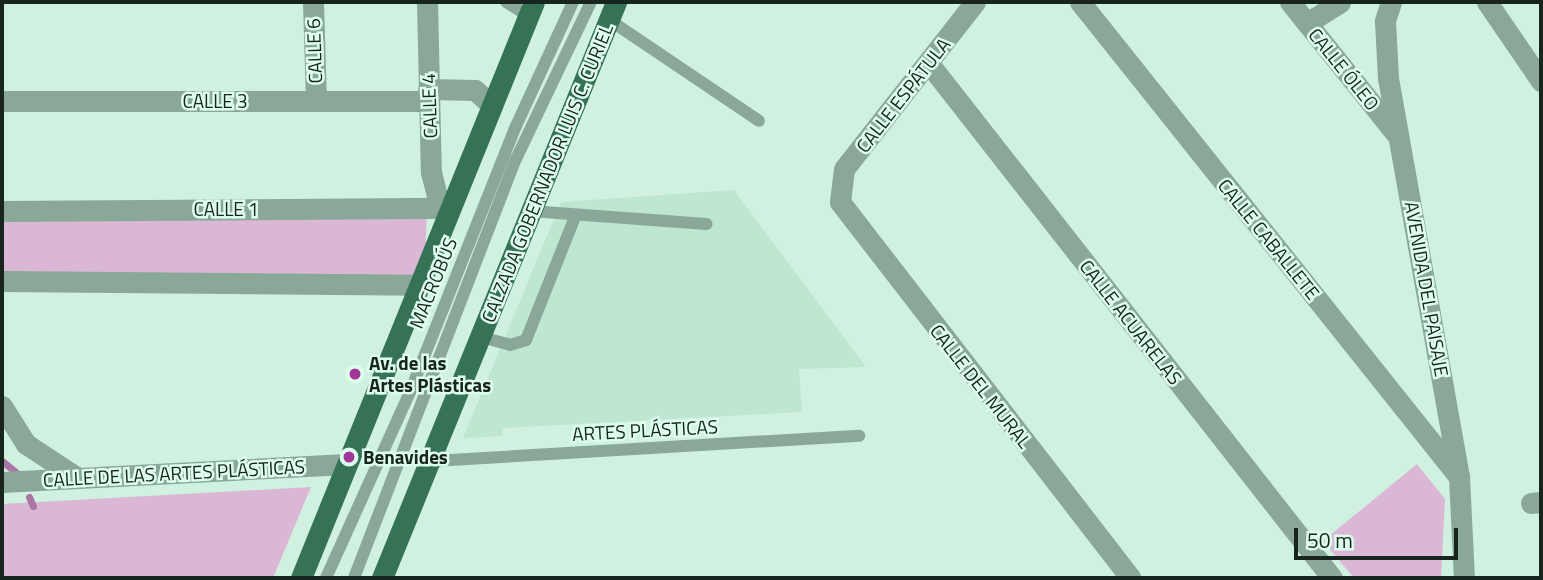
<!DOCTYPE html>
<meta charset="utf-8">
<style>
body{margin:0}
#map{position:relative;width:1543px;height:580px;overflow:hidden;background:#d0f1df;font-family:"Titillium Web",sans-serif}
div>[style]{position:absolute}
.built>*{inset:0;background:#bfe6d0}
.green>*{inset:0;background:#dab7d5}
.stream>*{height:7px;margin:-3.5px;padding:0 3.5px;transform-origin:3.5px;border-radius:3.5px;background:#ab75a4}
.lane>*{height:12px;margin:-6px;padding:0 6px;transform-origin:6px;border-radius:6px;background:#89a897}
.street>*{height:21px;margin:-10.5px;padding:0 10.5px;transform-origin:10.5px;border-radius:10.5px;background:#89a897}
.primary>*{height:21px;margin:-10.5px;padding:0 10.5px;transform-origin:10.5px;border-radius:10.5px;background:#367256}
.dots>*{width:19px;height:19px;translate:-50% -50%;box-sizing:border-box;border:4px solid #ddfeec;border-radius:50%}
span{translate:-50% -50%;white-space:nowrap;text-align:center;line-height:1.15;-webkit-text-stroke:5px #ddfeec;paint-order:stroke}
.street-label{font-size:19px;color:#18241e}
.poi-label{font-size:19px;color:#18241e;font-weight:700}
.left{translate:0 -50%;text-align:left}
.frame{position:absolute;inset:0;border:4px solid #18241e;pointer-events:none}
.scale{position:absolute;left:1294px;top:528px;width:164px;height:32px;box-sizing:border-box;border:4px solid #18241e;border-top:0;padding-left:9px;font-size:21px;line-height:24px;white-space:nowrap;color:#18241e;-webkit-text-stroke:5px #ddfeec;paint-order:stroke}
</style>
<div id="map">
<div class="built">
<i style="clip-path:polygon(734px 190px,866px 367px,799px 369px,802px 412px,503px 428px,503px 436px,463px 438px,561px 202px)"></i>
</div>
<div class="green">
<i style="clip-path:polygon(2px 212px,427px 212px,425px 259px,419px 283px,2px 276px)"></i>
<i style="clip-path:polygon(1417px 464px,1445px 499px,1441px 578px,1354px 578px,1323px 541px)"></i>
<i style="clip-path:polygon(311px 487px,273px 578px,2px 578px,2px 504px)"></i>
</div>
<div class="stream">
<i style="left:2px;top:461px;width:21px;rotate:39deg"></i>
<i style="left:29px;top:497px;width:10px;rotate:66deg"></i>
</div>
<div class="lane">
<i style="left:506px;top:2px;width:25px;rotate:32deg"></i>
<i style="left:608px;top:19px;width:182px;rotate:34deg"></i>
<i style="left:530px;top:211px;width:177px;rotate:4.2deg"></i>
<i style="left:481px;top:337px;width:30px;rotate:15deg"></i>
<i style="left:510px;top:345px;width:17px;rotate:-17deg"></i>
<i style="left:526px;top:340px;width:132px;rotate:-68.3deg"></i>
<i style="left:433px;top:461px;width:427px;rotate:-3.4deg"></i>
<i style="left:326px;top:578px;width:204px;rotate:-65.7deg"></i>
<i style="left:410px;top:392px;width:286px;rotate:-68.3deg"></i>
<i style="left:516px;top:126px;width:136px;rotate:-65.3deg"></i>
<i style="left:354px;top:578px;width:449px;rotate:-68.9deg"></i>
<i style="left:516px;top:159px;width:174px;rotate:-64.5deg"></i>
</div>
<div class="street">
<i style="left:313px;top:2px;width:99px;rotate:88.3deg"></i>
<i style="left:427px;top:2px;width:170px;rotate:88.7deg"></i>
<i style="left:431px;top:172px;width:38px;rotate:76deg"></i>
<i style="left:975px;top:2px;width:212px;rotate:128.1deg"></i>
<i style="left:844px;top:169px;width:33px;rotate:97deg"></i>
<i style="left:840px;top:202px;width:475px;rotate:52.3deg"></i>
<i style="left:1080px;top:2px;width:608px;rotate:51.41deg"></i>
<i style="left:1290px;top:2px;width:169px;rotate:51.2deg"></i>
<i style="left:1391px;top:2px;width:20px;rotate:108deg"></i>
<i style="left:1385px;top:21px;width:57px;rotate:87deg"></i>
<i style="left:1388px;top:78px;width:405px;rotate:79.9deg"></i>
<i style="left:1459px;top:477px;width:101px;rotate:87.2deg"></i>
<i style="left:1487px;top:2px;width:96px;rotate:55.6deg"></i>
<i style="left:1307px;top:23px;width:39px;rotate:-32deg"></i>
<i style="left:930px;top:65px;width:652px;rotate:51.92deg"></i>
<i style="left:428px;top:89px;width:47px;rotate:1.2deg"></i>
<i style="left:475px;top:90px;width:23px;rotate:43deg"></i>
<i style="left:2px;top:101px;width:426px"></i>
<i style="left:2px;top:211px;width:448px;rotate:-0.4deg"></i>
<i style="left:2px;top:281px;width:418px;rotate:0.5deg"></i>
<i style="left:2px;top:406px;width:45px;rotate:57.7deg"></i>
<i style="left:26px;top:444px;width:62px;rotate:33.2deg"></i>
<i style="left:2px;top:482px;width:345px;rotate:-3deg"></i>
<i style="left:1531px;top:503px;width:10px;rotate:-6deg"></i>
</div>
<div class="primary">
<i style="left:301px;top:578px;width:621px;rotate:-67.98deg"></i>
<i style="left:382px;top:578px;width:622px;rotate:-67.89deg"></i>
</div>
<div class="dots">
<i style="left:355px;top:374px;background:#a13799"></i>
<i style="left:349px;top:457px;background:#a13799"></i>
</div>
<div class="street-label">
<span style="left:314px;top:51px;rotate:-92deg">CALLE 6</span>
<span style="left:1344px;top:69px;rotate:51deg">CALLE ÓLEO</span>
<span style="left:903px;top:95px;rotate:-52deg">CALLE ESPÁTULA</span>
<span style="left:215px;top:101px">CALLE 3</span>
<span style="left:429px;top:106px;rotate:-92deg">CALLE 4</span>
<span style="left:547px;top:173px;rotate:-68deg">CALZADA GOBERNADOR LUIS C. CURIEL</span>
<span style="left:226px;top:209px">CALLE 1</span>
<span style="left:1269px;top:239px;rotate:51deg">CALLE CABALLETE</span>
<span style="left:433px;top:283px;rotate:-68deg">MACROBÚS</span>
<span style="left:1427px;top:289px;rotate:80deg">AVENIDA DEL PAISAJE</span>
<span style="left:1131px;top:322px;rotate:52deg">CALLE ACUARELAS</span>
<span style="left:981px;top:386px;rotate:52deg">CALLE DEL MURAL</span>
<span style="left:645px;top:430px;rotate:-3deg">ARTES PLÁSTICAS</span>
<span style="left:174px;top:473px;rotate:-3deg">CALLE DE LAS ARTES PLÁSTICAS</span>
</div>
<div class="poi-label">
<span class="left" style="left:369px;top:374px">Av. de las<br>Artes Plásticas</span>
<span class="left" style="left:363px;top:457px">Benavides</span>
</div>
<div class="frame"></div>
<div class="scale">50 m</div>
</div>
